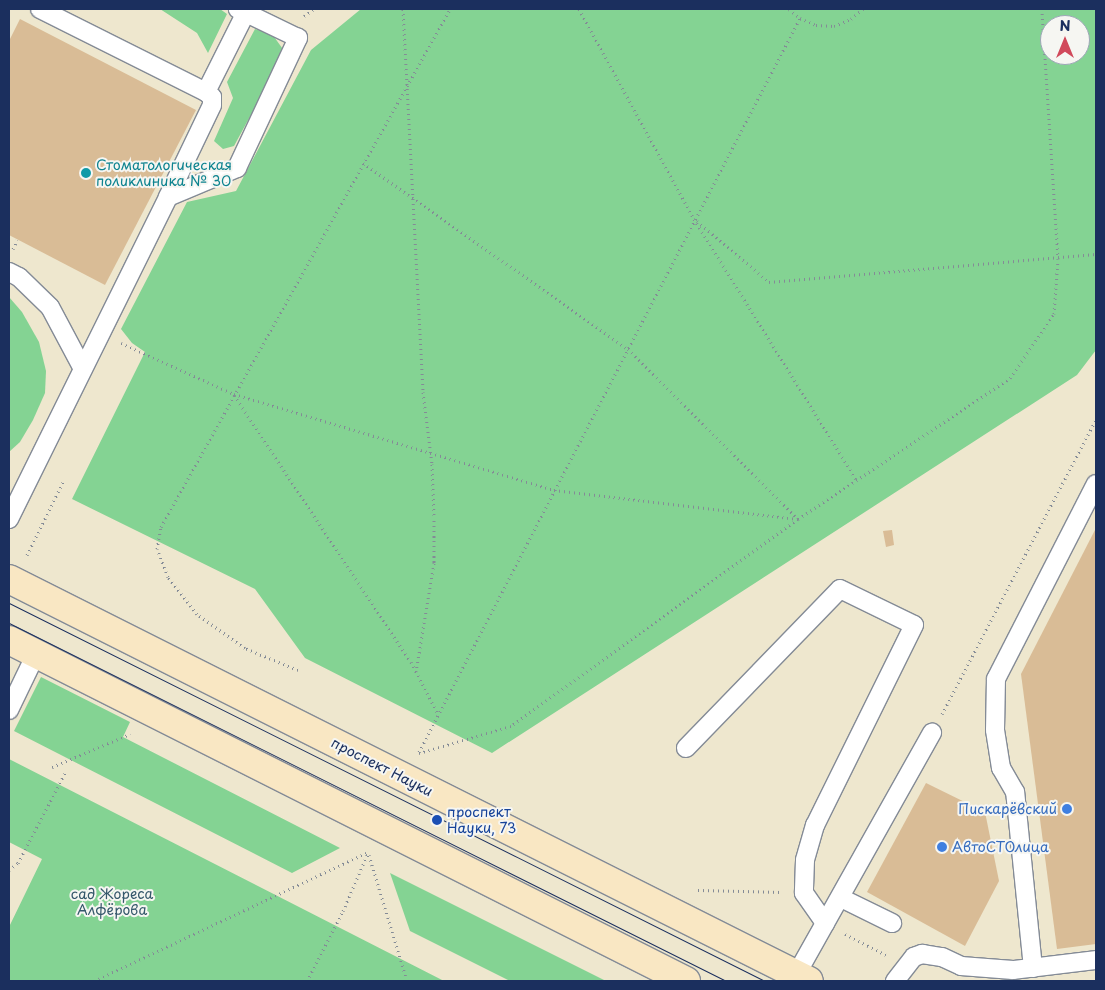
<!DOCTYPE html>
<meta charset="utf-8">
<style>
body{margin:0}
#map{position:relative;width:1105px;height:990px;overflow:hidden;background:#eee7ce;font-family:"Playpen Sans",sans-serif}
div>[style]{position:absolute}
.green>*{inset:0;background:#84d393}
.building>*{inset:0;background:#d9bc96}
.path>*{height:3px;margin-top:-1.5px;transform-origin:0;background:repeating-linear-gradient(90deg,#848b96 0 1px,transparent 0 5px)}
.roads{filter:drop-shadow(1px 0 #848b96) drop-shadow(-1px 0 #848b96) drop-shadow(0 1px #848b96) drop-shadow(0 -1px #848b96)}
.service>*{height:18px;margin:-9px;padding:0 9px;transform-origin:9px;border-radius:9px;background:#fff}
.secondary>*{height:28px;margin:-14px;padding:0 14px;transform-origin:14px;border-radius:14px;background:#f9e7c3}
.tram>*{height:1px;margin:-0.5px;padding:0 0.5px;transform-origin:0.5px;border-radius:0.5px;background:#1b2f5e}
.dots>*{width:14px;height:14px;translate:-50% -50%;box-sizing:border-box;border:2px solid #f6f6f2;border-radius:50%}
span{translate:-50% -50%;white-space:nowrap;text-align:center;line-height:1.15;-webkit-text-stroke:4px #f6f6f2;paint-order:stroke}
.culture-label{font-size:14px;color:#0d838f}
.left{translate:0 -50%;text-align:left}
.street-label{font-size:14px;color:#1b2f5e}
.shop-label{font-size:14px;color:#366cbe}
.right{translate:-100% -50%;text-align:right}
.transit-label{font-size:14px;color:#164399}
.park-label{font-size:14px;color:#35586b}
.frame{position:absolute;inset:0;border:10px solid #1b2f5e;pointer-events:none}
.north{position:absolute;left:1040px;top:15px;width:50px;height:50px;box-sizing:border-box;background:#f6f6f2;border:1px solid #9ea6b7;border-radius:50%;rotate:0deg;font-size:14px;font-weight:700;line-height:20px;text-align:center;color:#1b2f5e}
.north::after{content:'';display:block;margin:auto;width:18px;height:22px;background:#d1495b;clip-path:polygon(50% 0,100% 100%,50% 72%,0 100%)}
</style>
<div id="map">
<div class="green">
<i style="clip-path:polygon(160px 9px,220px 9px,227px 14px,208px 53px,197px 33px)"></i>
<i style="clip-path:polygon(evenodd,361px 9px,1096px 9px,1096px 350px,1077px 375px,492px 753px,305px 658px,255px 589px,72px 499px,145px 352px,132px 343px,121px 329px,187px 202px,236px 191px,311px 50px,361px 9px,1050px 25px,1080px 25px,1080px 55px,1050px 55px,1050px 25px)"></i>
<i style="clip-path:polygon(255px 29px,272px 34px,285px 52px,234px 146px,223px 149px,214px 141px,233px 98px,227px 82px)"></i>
<i style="clip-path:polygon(9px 297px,22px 312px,39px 342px,46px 371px,45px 393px,33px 420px,20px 442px,9px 452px)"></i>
<i style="clip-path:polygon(41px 677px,130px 722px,123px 737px,340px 848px,292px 873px,14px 731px)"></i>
<i style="clip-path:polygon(9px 759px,444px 981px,9px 981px,9px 927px,42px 859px,9px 842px)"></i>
<i style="clip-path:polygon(390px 873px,606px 981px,510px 981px,410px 931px)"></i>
</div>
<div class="building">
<i style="clip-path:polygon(20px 19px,196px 110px,105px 285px,9px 235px,9px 41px)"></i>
<i style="clip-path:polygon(1096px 528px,1096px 944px,1057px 949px,1021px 674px)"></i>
<i style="clip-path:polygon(892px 530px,894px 545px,886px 547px,883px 531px)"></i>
<i style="clip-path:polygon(926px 783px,985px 812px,999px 881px,965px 946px,867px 892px)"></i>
</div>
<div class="path">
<i style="left:403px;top:9px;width:384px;rotate:87deg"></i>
<i style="left:423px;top:392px;width:73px;rotate:82.9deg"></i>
<i style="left:432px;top:464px;width:52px;rotate:87.8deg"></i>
<i style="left:434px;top:516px;width:47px;rotate:90deg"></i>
<i style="left:434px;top:563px;width:110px;rotate:99.4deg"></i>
<i style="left:579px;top:9px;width:239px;rotate:61.3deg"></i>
<i style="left:694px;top:219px;width:306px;rotate:58.1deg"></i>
<i style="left:789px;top:9px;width:14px;rotate:39deg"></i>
<i style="left:800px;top:18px;width:17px;rotate:24deg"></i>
<i style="left:816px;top:25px;width:18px;rotate:3deg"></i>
<i style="left:834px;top:26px;width:18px;rotate:-22deg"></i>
<i style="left:851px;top:19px;width:16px;rotate:-40deg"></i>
<i style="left:304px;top:16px;width:12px;rotate:-35deg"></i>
<i style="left:363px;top:163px;width:324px;rotate:35.1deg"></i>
<i style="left:628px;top:349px;width:240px;rotate:45deg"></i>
<i style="left:798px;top:519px;width:255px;rotate:-33.6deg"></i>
<i style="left:1010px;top:378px;width:78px;rotate:-55.5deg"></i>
<i style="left:1054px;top:314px;width:55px;rotate:-85.8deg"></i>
<i style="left:1058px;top:259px;width:251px;rotate:-93.7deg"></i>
<i style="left:697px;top:221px;width:94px;rotate:40.3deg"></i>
<i style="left:769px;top:282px;width:328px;rotate:-4.9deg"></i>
<i style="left:13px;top:249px;width:10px;rotate:-66deg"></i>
<i style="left:121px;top:343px;width:124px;rotate:24.3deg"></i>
<i style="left:234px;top:394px;width:334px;rotate:16.7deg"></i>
<i style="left:554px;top:490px;width:246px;rotate:6.8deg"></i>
<i style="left:798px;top:519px;width:354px;rotate:144.2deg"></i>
<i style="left:511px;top:726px;width:96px;rotate:163.6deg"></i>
<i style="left:234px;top:395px;width:320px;rotate:56.5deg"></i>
<i style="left:411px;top:662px;width:59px;rotate:62.6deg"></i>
<i style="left:27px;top:555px;width:84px;rotate:-63.7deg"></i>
<i style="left:298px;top:670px;width:57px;rotate:-157.5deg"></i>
<i style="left:245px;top:648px;width:59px;rotate:-144.7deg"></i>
<i style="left:197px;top:614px;width:47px;rotate:-128.1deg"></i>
<i style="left:168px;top:577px;width:30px;rotate:-111deg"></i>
<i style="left:157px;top:549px;width:22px;rotate:-80deg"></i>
<i style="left:161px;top:527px;width:593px;rotate:-60.84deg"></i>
<i style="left:942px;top:714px;width:332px;rotate:-62.4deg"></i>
<i style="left:419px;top:752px;width:827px;rotate:-62.57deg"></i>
<i style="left:52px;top:767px;width:85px;rotate:-22.9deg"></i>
<i style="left:369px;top:855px;width:132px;rotate:73.2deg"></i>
<i style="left:9px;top:870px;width:11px;rotate:-38deg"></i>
<i style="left:18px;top:863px;width:102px;rotate:-62.4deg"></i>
<i style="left:698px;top:890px;width:83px;rotate:1.4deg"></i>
<i style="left:845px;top:934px;width:46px;rotate:27.1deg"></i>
<i style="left:94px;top:981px;width:301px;rotate:-25.2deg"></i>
<i style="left:307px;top:981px;width:79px;rotate:-62.8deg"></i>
<i style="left:343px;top:911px;width:63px;rotate:-66.7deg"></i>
</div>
<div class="roads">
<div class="service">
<i style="left:40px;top:9px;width:186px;rotate:26.6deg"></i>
<i style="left:168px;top:197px;width:102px;rotate:-64.4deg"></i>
<i style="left:212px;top:105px;width:8px;rotate:-90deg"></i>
<i style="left:212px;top:97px;width:8px;rotate:-140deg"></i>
<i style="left:206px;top:92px;width:89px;rotate:-63.4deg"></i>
<i style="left:9px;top:272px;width:11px;rotate:27deg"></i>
<i style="left:19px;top:277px;width:43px;rotate:44.1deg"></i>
<i style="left:50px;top:307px;width:70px;rotate:62deg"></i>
<i style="left:9px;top:519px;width:359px;rotate:-63.7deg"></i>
<i style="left:168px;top:197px;width:75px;rotate:-22.8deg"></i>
<i style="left:237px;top:168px;width:144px;rotate:-64.9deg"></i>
<i style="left:298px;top:38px;width:67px;rotate:-154.2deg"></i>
<i style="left:9px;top:710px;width:62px;rotate:-64.3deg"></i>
<i style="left:686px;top:748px;width:221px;rotate:-45.9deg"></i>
<i style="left:840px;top:589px;width:82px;rotate:25.9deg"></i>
<i style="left:914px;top:625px;width:223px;rotate:116.3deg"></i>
<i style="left:815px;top:825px;width:36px;rotate:106deg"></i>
<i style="left:805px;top:860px;width:33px;rotate:92deg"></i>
<i style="left:804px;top:893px;width:37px;rotate:55deg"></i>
<i style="left:841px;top:898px;width:57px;rotate:26.1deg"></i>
<i style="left:1033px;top:968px;width:177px;rotate:-95.8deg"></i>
<i style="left:1015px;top:792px;width:28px;rotate:-120deg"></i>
<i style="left:1001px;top:768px;width:38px;rotate:-99deg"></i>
<i style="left:995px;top:730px;width:51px;rotate:-88.9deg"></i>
<i style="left:996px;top:679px;width:219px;rotate:-62.9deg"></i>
<i style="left:796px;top:975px;width:278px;rotate:-60.7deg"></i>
<i style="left:895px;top:981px;width:31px;rotate:-52deg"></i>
<i style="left:914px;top:957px;width:9px;rotate:-21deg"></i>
<i style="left:922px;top:954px;width:20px;rotate:9deg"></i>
<i style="left:942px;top:957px;width:21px;rotate:25deg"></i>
<i style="left:961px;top:966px;width:52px;rotate:4.4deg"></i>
<i style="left:1013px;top:970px;width:84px;rotate:-6.9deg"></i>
</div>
<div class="secondary">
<i style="left:9px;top:579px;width:895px;rotate:26.68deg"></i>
<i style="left:9px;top:640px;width:758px;rotate:26.73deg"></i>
</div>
</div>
<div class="tram">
<i style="left:9px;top:603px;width:845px;rotate:26.57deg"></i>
<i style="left:9px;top:623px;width:801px;rotate:26.53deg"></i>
</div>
<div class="dots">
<i style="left:86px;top:173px;background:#0f9aa8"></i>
<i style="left:1067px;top:809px;background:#3f7fe0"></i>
<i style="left:437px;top:820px;background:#1a4fb4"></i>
<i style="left:942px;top:847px;background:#3f7fe0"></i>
</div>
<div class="culture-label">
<span class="left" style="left:96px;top:173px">Стоматологическая<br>поликлиника № 30</span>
</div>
<div class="street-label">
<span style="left:382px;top:767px;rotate:27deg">проспект Науки</span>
</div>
<div class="shop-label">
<span class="right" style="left:1057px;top:809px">Пискарёвский</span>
<span class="left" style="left:952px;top:847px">АвтоСТОлица</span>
</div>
<div class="transit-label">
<span class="left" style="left:447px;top:820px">проспект<br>Науки, 73</span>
</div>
<div class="park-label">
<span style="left:112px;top:902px">сад Жореса<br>Алфёрова</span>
</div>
<div class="frame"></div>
<div class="north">N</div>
</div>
